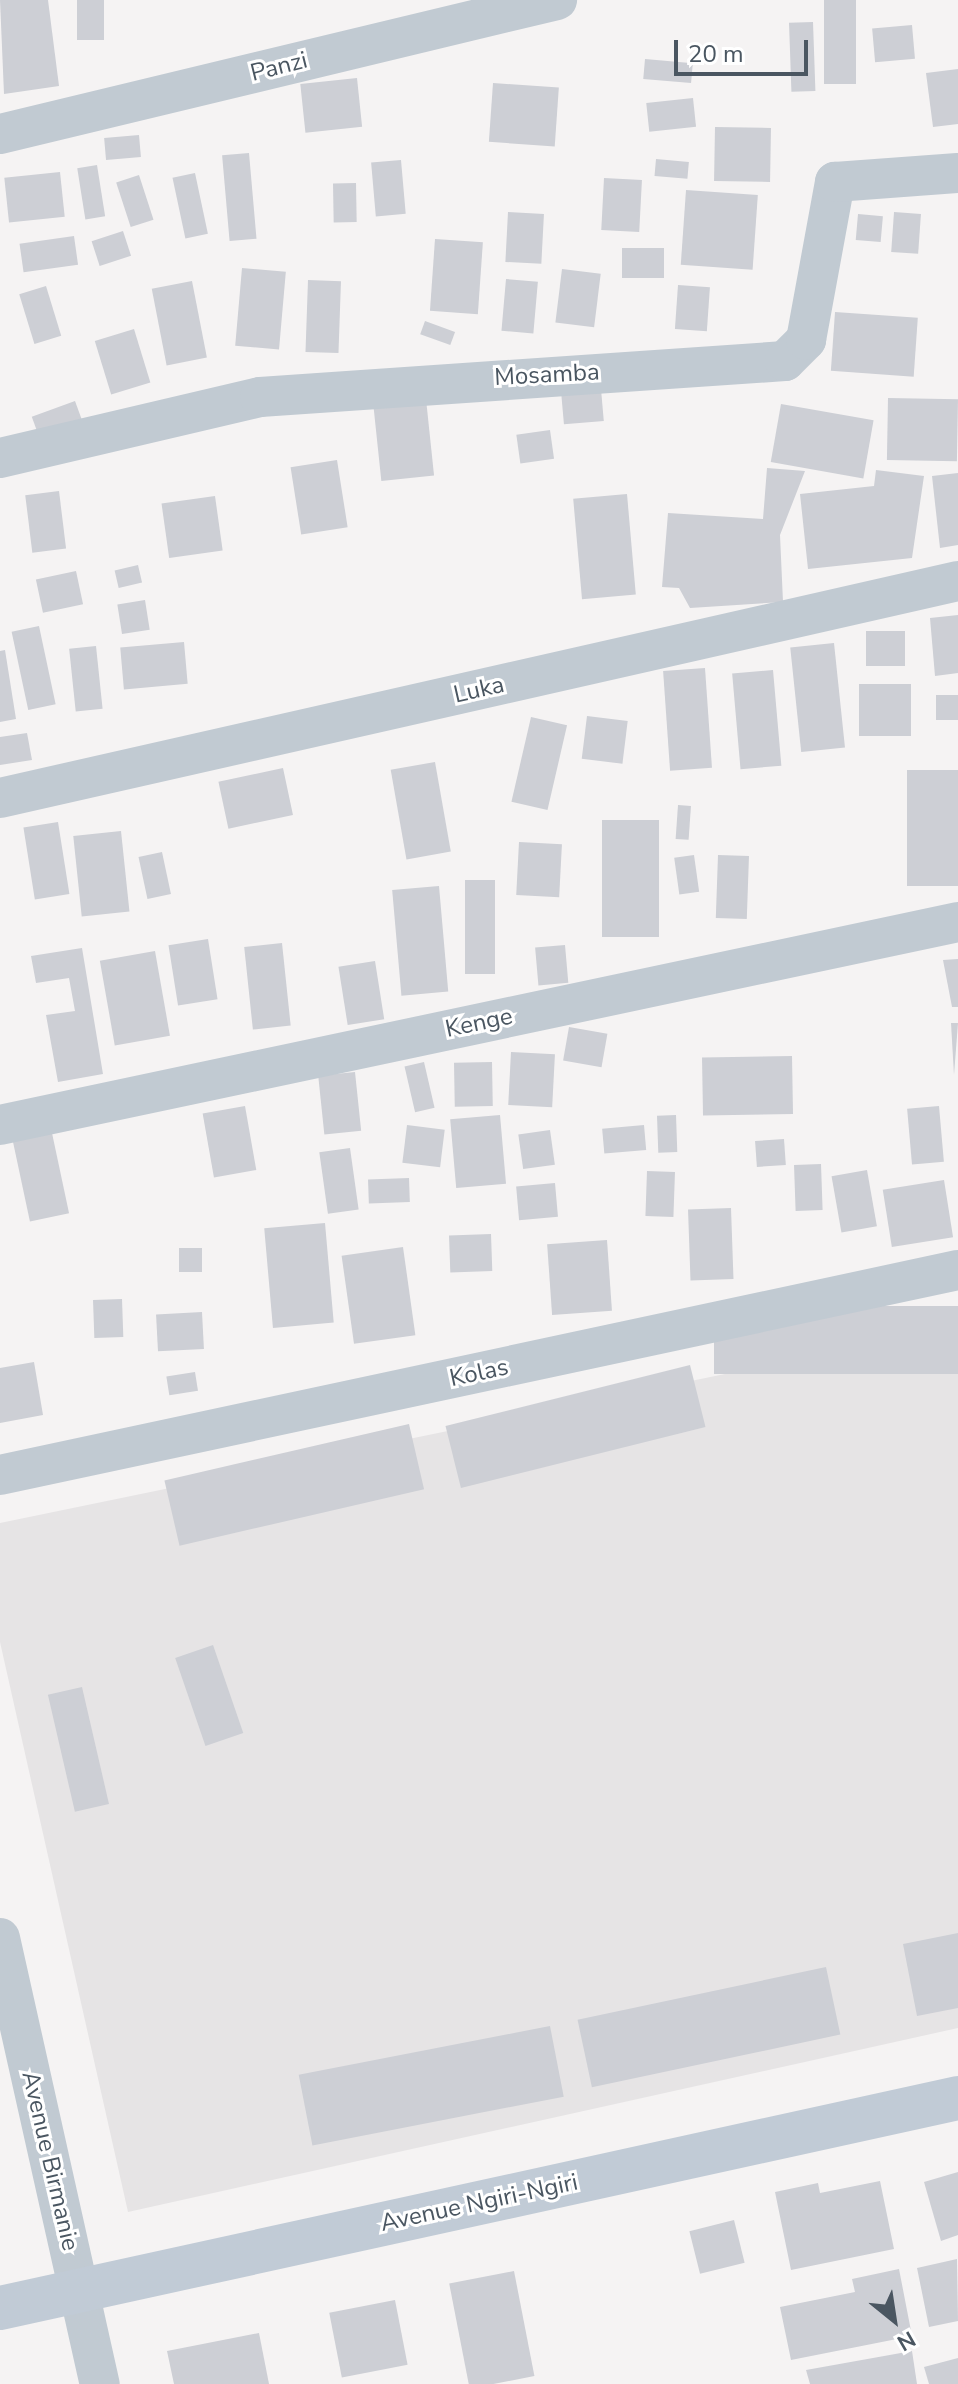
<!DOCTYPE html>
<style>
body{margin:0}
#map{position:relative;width:958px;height:2384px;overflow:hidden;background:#f5f3f3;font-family:"Nunito Sans",sans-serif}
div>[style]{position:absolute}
.education>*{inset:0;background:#e6e4e5}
.building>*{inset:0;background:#cdcfd5;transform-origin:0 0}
.street>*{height:40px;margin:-20px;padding:0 20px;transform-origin:20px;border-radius:20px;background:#c1cad2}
.secondary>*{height:44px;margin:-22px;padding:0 22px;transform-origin:22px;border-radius:22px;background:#c1cbd6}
span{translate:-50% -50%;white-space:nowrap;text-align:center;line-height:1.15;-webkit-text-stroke:6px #fff;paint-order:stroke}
.street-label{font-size:24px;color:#4a5661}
.north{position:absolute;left:854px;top:2280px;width:80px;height:80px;-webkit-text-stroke:6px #fff;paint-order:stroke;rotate:150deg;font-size:22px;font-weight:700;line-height:32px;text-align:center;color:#4a5661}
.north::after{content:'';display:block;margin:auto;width:28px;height:36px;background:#4a5661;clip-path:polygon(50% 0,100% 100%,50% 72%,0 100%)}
.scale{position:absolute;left:674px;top:40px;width:134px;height:36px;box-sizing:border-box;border:4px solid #4a5661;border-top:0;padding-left:10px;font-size:24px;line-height:28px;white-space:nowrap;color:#4a5661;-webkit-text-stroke:6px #fff;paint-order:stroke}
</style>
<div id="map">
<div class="education">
<i style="clip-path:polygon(958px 1326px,958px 2028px,128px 2212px,0 1642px,0 1523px)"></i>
</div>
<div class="building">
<i style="clip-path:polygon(0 0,48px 0,59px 86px,4px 94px)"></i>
<i style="left:77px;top:0;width:27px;height:40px"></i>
<i style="left:824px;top:0;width:32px;height:84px"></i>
<i style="left:813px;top:22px;width:69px;height:24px;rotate:88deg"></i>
<i style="left:912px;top:25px;width:34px;height:40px;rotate:85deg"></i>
<i style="left:645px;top:59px;width:48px;height:20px;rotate:5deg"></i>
<i style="clip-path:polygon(958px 69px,958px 124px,933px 127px,926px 73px)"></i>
<i style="left:357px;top:78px;width:49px;height:57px;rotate:84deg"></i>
<i style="left:493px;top:83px;width:66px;height:59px;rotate:4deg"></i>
<i style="left:693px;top:98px;width:29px;height:47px;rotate:84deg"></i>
<i style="left:715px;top:127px;width:56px;height:54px;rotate:1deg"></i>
<i style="left:139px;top:135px;width:22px;height:35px;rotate:85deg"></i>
<i style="left:249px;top:153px;width:86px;height:27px;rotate:85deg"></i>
<i style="left:656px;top:159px;width:33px;height:17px;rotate:5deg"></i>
<i style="left:401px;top:160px;width:54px;height:30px;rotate:85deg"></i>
<i style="left:97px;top:165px;width:52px;height:20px;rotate:81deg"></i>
<i style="left:60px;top:172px;width:45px;height:56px;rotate:84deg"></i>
<i style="left:195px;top:173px;width:62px;height:23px;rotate:78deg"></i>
<i style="left:139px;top:175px;width:47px;height:24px;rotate:72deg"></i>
<i style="left:604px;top:178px;width:38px;height:52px;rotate:3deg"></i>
<i style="left:356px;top:183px;width:39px;height:23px;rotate:89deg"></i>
<i style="left:686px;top:190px;width:72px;height:75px;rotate:4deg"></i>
<i style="left:508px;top:212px;width:36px;height:50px;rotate:3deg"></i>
<i style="left:894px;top:212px;width:27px;height:40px;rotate:4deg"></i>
<i style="left:858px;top:214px;width:25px;height:26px;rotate:5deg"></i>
<i style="left:123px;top:231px;width:26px;height:33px;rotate:72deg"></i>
<i style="left:74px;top:236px;width:29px;height:55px;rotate:82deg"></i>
<i style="left:435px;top:239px;width:48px;height:72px;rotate:4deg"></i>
<i style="left:622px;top:248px;width:42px;height:30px"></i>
<i style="left:242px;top:268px;width:44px;height:78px;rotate:5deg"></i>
<i style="left:562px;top:269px;width:39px;height:54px;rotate:7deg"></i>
<i style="left:506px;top:279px;width:32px;height:52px;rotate:5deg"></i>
<i style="left:308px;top:280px;width:33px;height:72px;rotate:2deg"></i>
<i style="left:192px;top:281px;width:78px;height:41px;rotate:79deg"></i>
<i style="left:678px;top:285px;width:32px;height:44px;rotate:4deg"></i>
<i style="left:46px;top:286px;width:52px;height:28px;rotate:73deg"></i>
<i style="left:835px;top:312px;width:83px;height:59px;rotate:4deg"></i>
<i style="left:425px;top:321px;width:32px;height:14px;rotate:20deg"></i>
<i style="left:134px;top:329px;width:56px;height:41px;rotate:73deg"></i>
<i style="left:601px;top:389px;width:32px;height:40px;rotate:85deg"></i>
<i style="left:888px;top:398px;width:70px;height:62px;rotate:1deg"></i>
<i style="left:426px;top:399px;width:77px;height:53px;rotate:84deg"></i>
<i style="left:75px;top:401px;width:20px;height:46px;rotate:70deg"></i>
<i style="left:781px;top:404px;width:94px;height:59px;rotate:10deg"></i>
<i style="left:550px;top:430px;width:29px;height:34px;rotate:82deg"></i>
<i style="left:337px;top:460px;width:68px;height:47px;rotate:81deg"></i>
<i style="clip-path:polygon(767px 468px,805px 471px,780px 535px,783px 602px,690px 608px,679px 588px,662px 587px,668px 513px,763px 519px)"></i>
<i style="clip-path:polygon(876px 470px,924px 476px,912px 558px,808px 569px,800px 494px,874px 486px)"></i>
<i style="clip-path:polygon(958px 473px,958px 545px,940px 548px,932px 476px)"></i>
<i style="left:59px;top:491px;width:58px;height:34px;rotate:83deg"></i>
<i style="left:627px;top:494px;width:101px;height:54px;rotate:85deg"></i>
<i style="left:215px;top:496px;width:55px;height:54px;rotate:82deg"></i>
<i style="left:138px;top:565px;width:18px;height:24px;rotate:77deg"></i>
<i style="left:76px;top:571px;width:34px;height:41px;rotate:78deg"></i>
<i style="left:145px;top:600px;width:30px;height:28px;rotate:81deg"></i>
<i style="clip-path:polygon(958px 615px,958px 673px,935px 676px,930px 618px)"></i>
<i style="left:39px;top:626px;width:80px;height:28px;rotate:78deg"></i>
<i style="left:866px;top:631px;width:39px;height:35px"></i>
<i style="left:184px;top:642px;width:42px;height:64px;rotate:85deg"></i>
<i style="left:834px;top:643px;width:105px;height:44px;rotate:84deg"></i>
<i style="left:96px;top:646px;width:63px;height:27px;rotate:84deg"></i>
<i style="clip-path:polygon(5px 650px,16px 719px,0 722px,0 651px)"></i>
<i style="left:705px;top:668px;width:100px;height:42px;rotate:86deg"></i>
<i style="left:773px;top:670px;width:96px;height:41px;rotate:85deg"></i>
<i style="left:859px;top:684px;width:52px;height:52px"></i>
<i style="left:958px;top:695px;width:25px;height:22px;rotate:90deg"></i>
<i style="left:587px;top:716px;width:41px;height:43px;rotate:7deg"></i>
<i style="left:531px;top:717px;width:37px;height:87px;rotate:13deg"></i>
<i style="clip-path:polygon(27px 733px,32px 760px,0 765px,0 737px)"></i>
<i style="left:435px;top:762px;width:91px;height:45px;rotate:80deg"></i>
<i style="left:283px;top:768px;width:48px;height:66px;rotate:78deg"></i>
<i style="left:907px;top:770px;width:51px;height:116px"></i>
<i style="left:678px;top:805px;width:13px;height:34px;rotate:4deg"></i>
<i style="left:602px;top:820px;width:57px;height:117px"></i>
<i style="left:58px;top:822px;width:73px;height:35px;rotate:81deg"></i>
<i style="left:121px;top:831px;width:81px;height:48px;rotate:84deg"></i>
<i style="left:519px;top:842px;width:43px;height:53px;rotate:3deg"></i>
<i style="left:162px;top:852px;width:43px;height:24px;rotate:78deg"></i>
<i style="left:694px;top:855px;width:37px;height:20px;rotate:82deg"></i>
<i style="left:718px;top:855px;width:31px;height:63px;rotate:2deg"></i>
<i style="left:465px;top:880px;width:30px;height:94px"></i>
<i style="left:439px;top:886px;width:106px;height:47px;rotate:85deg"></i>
<i style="left:208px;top:939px;width:61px;height:40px;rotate:81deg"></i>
<i style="left:282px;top:943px;width:83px;height:38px;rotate:84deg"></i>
<i style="left:565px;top:945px;width:38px;height:30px;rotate:85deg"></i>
<i style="clip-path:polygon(82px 948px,103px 1074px,58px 1082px,46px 1015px,75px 1011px,69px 978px,36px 983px,31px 956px)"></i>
<i style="left:155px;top:951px;width:86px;height:56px;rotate:80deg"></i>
<i style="clip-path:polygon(958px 959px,958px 1007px,952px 1007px,943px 960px)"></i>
<i style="left:375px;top:961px;width:59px;height:37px;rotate:81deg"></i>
<i style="clip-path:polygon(951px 1023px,958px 1023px,954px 1075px)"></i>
<i style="left:569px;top:1027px;width:39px;height:34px;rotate:10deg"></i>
<i style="left:511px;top:1052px;width:44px;height:53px;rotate:3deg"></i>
<i style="left:792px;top:1056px;width:58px;height:90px;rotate:89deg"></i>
<i style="left:424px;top:1062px;width:47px;height:20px;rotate:77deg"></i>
<i style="left:492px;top:1062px;width:44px;height:38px;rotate:89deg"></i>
<i style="left:355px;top:1072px;width:59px;height:37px;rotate:84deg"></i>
<i style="left:245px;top:1106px;width:65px;height:43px;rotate:80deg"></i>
<i style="left:939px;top:1106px;width:56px;height:32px;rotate:85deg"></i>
<i style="left:500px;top:1115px;width:69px;height:50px;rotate:85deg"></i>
<i style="left:676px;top:1115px;width:37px;height:19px;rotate:88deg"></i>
<i style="left:407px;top:1125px;width:38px;height:38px;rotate:7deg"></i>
<i style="left:644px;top:1125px;width:25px;height:42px;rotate:85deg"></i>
<i style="left:550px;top:1130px;width:35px;height:32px;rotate:82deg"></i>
<i style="left:52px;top:1133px;width:82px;height:40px;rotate:78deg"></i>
<i style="left:784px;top:1139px;width:26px;height:29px;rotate:86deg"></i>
<i style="left:350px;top:1148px;width:62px;height:31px;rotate:82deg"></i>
<i style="left:821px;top:1164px;width:46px;height:27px;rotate:88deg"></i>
<i style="left:867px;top:1170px;width:57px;height:36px;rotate:80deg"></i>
<i style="left:647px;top:1171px;width:28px;height:45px;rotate:2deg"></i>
<i style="left:409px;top:1178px;width:24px;height:41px;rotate:88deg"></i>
<i style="left:944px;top:1180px;width:58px;height:62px;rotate:81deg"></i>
<i style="left:555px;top:1183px;width:34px;height:39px;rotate:85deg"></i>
<i style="left:731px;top:1208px;width:71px;height:43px;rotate:88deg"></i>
<i style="left:325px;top:1223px;width:100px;height:61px;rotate:85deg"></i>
<i style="left:491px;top:1234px;width:37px;height:42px;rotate:88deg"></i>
<i style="left:607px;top:1240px;width:71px;height:60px;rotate:86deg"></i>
<i style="left:403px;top:1247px;width:89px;height:62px;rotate:82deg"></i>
<i style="left:179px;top:1248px;width:23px;height:24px"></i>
<i style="left:122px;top:1299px;width:38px;height:29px;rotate:88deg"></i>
<i style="left:958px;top:1306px;width:68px;height:244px;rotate:90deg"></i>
<i style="left:202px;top:1312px;width:37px;height:46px;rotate:87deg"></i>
<i style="clip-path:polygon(34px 1362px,43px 1415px,0 1423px,0 1368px)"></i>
<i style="left:690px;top:1365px;width:64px;height:252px;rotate:76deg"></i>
<i style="left:195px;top:1372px;width:19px;height:29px;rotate:81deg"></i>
<i style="left:409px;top:1424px;width:67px;height:251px;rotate:77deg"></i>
<i style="left:213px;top:1645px;width:93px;height:40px;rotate:71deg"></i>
<i style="left:82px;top:1687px;width:120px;height:35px;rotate:77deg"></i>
<i style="clip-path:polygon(958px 1933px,958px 2008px,917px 2016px,903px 1944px)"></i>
<i style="left:826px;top:1967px;width:69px;height:254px;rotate:78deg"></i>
<i style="left:550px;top:2026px;width:72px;height:256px;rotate:79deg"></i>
<i style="clip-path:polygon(958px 2172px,958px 2235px,941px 2241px,924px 2182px)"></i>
<i style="clip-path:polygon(880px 2181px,894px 2249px,791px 2270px,775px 2192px,818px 2183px,820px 2193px)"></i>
<i style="left:734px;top:2220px;width:44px;height:46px;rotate:76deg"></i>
<i style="clip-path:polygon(957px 2259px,958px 2321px,929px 2327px,917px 2268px)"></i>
<i style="clip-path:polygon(899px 2269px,912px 2336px,791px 2360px,780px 2307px,855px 2292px,852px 2279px)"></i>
<i style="left:514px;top:2271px;width:107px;height:66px;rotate:79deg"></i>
<i style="left:395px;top:2300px;width:66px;height:67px;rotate:79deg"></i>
<i style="clip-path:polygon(259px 2333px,269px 2384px,174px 2384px,167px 2351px)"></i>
<i style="clip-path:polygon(912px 2351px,917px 2384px,810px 2384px,806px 2370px)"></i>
<i style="clip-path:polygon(958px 2358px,958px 2384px,929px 2384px,924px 2367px)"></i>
</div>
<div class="street">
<i style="left:0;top:134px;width:573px;rotate:-13.53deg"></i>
<i style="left:0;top:458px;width:267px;rotate:-13.2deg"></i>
<i style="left:260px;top:397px;width:526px;rotate:-3.92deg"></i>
<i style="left:785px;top:361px;width:30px;rotate:-45deg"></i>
<i style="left:806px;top:340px;width:161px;rotate:-79.6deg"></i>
<i style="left:835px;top:182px;width:123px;rotate:-4.2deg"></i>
<i style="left:0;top:798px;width:982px;rotate:-12.76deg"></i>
<i style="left:0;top:1125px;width:979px;rotate:-11.96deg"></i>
<i style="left:0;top:1475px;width:980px;rotate:-12.08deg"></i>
<i style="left:0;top:1938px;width:457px;rotate:77.4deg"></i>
</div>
<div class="secondary">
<i style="left:0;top:2308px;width:981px;rotate:-12.36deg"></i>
</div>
<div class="street-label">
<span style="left:279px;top:67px;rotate:-14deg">Panzi</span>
<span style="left:547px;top:375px;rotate:-3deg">Mosamba</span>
<span style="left:479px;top:690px;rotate:-13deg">Luka</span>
<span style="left:479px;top:1023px;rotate:-12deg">Kenge</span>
<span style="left:479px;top:1373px;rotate:-12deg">Kolas</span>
<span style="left:50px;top:2161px;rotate:77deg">Avenue Birmanie</span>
<span style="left:479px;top:2203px;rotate:-12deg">Avenue Ngiri-Ngiri</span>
</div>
<div class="north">N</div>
<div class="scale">20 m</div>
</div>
